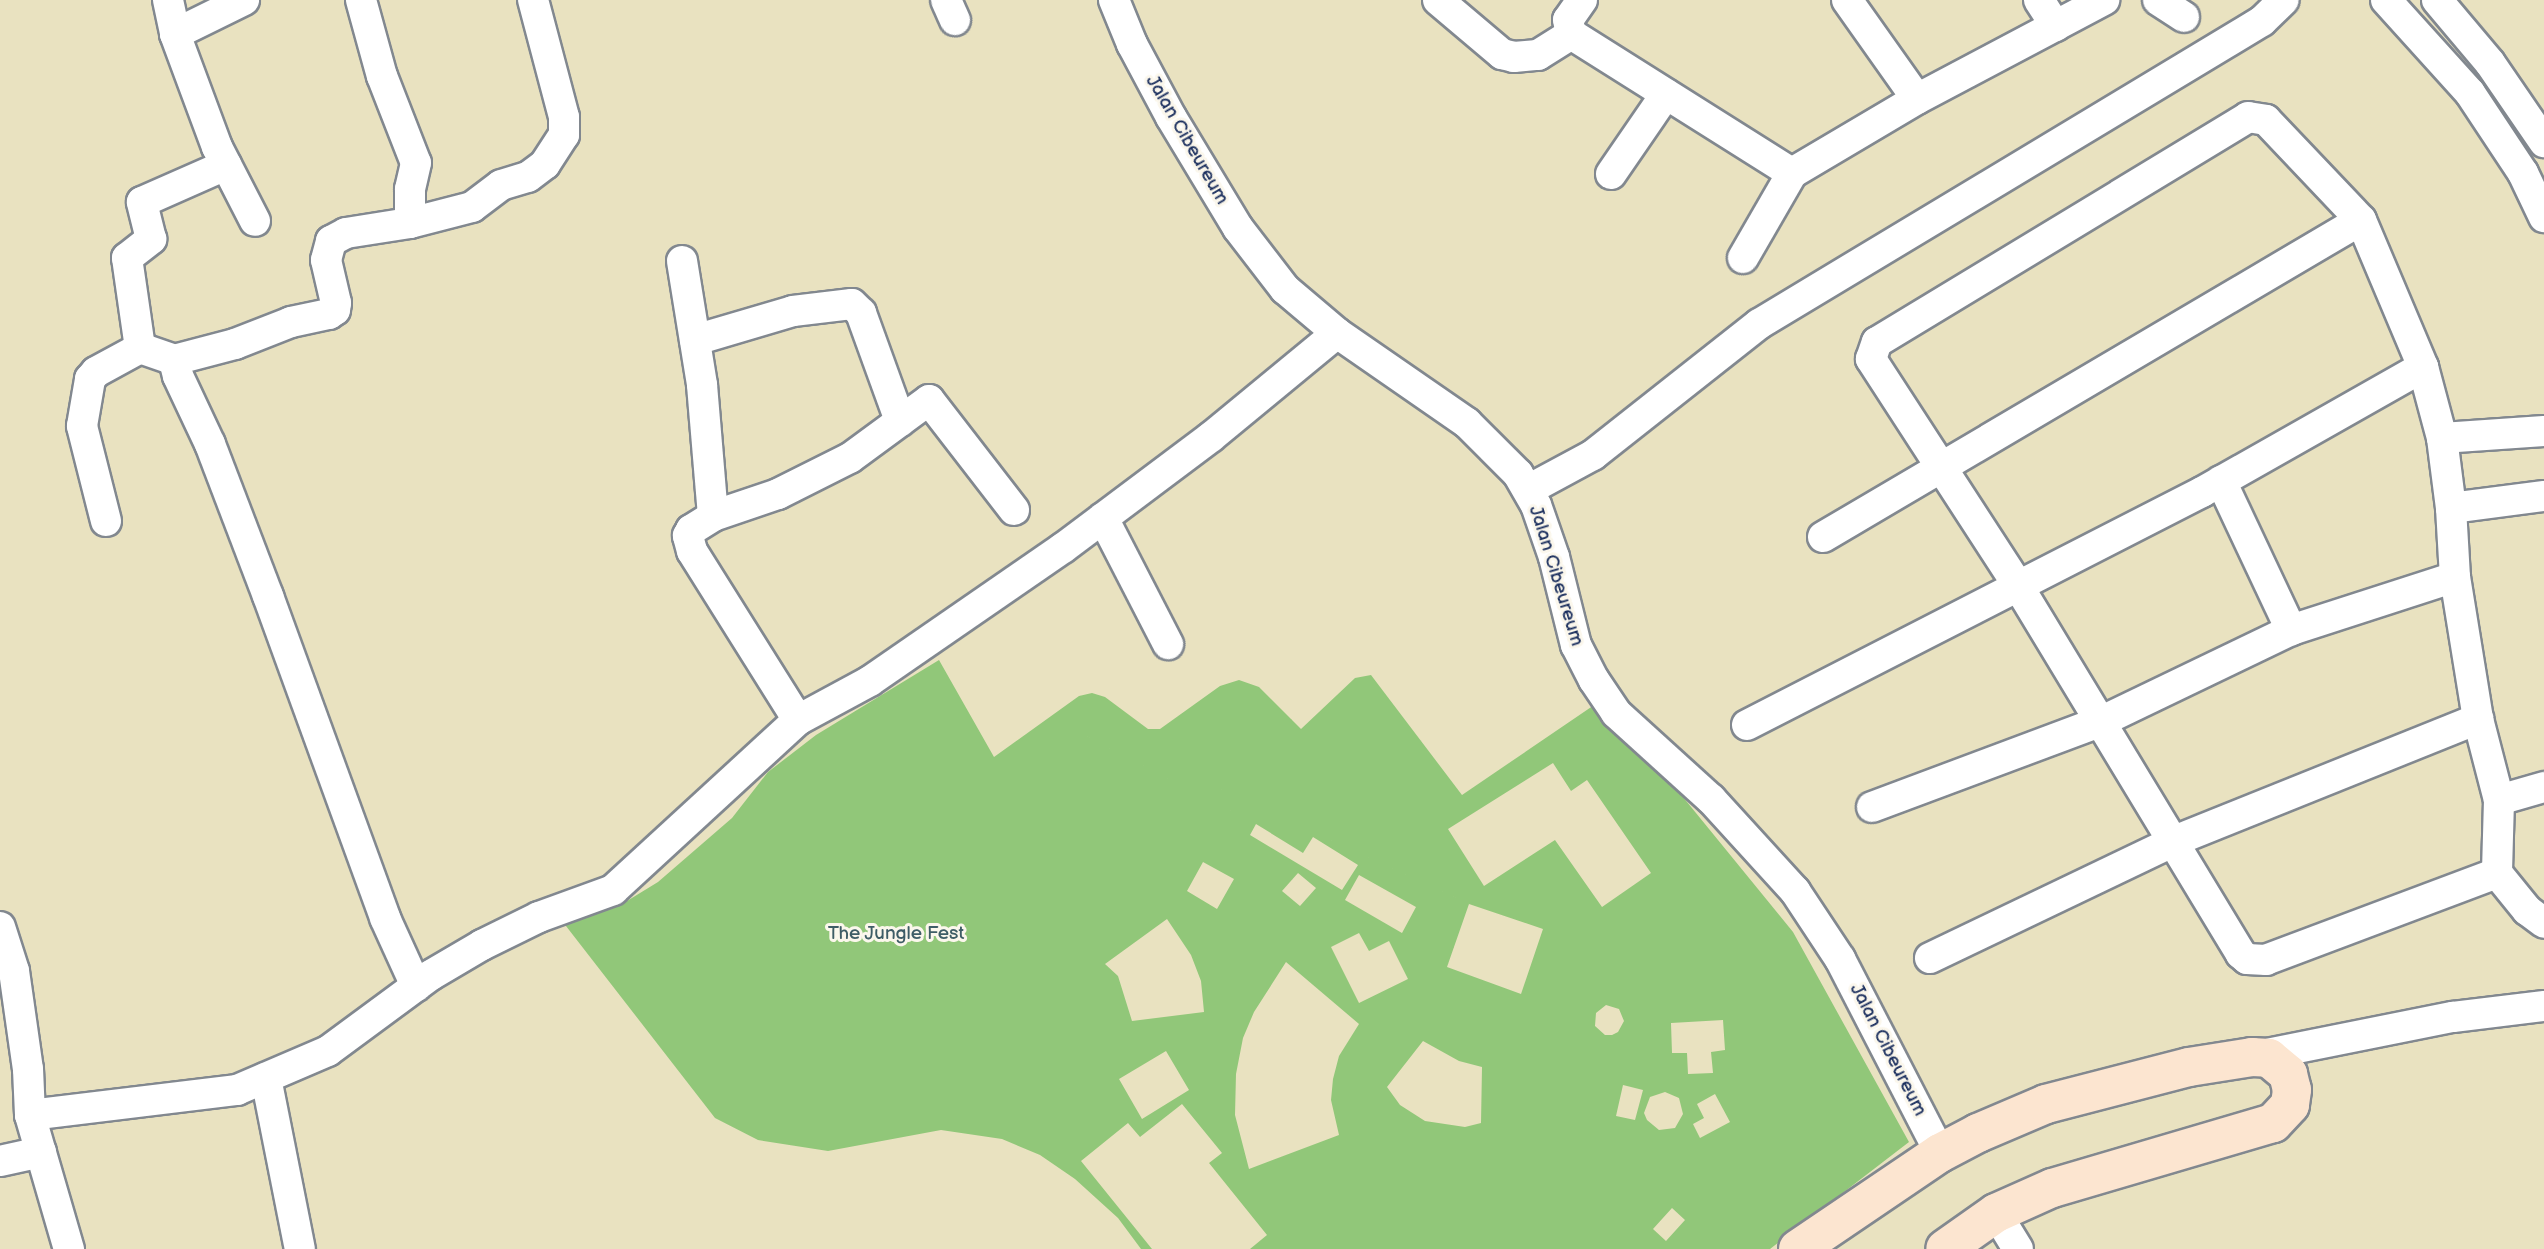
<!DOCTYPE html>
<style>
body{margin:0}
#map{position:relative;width:2544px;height:1249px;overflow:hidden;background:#e9e2c0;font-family:"Balsamiq Sans",sans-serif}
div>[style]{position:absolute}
.green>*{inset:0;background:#91c779}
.roads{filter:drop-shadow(2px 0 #82888f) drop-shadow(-2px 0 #82888f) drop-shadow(0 2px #82888f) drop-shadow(0 -2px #82888f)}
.street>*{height:30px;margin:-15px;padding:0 15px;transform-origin:15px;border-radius:15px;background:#fff}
.secondary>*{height:38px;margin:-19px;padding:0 19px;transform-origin:19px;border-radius:19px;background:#fce5d0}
span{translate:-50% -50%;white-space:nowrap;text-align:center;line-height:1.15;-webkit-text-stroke:6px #fbf7ec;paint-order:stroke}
.street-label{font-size:19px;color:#1b2f5e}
.park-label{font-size:19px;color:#3e5d66}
</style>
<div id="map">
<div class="green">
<i style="clip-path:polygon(evenodd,939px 660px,994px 757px,1079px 696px,1092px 693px,1105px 697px,1148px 729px,1160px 729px,1220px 686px,1239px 680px,1259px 687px,1301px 729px,1355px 678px,1371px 675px,1462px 795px,1603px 699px,1793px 932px,1909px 1142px,1770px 1249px,1250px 1249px,1267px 1235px,1209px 1163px,1222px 1153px,1182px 1104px,1140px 1137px,1128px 1123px,1081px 1161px,1152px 1249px,1141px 1249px,1118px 1218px,1075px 1179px,1040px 1155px,1002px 1139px,941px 1130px,828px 1151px,758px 1140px,715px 1118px,559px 917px,627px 901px,658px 882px,732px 818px,768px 772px,816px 735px,939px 660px,1553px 763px,1571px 791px,1587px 780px,1651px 873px,1602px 907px,1555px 840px,1484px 886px,1448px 829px,1553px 763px,939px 660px,1256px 824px,1303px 853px,1313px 837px,1358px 865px,1342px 890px,1250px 835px,1256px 824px,939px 660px,1203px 862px,1234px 879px,1217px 909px,1187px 891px,1203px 862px,939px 660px,1298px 873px,1316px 888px,1300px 906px,1282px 891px,1298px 873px,939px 660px,1359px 875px,1416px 907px,1402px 933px,1345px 900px,1359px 875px,939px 660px,1469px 904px,1543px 929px,1521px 994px,1447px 967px,1469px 904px,939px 660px,1167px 919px,1191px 955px,1201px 981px,1204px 1012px,1132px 1021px,1118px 976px,1105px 964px,1167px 919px,939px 660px,1359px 933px,1369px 951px,1389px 941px,1408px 979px,1359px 1003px,1331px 947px,1359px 933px,939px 660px,1286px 962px,1359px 1024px,1339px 1056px,1333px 1079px,1331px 1100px,1339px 1135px,1249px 1169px,1235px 1115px,1236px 1074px,1243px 1038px,1254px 1012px,1286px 962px,939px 660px,1606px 1005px,1619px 1009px,1624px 1021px,1618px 1032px,1612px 1035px,1605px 1035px,1595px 1026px,1596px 1013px,1606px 1005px,939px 660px,1723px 1020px,1725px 1050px,1711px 1052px,1713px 1073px,1688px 1074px,1687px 1053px,1672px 1053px,1671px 1023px,1723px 1020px,939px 660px,1423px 1041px,1459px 1061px,1482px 1067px,1481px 1123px,1465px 1127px,1425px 1121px,1400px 1105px,1387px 1087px,1423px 1041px,939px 660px,1166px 1051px,1189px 1090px,1142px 1119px,1119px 1079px,1166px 1051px,939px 660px,1623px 1085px,1643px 1090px,1635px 1120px,1616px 1116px,1623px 1085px,939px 660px,1665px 1092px,1679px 1098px,1683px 1114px,1675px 1128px,1659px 1130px,1647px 1120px,1644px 1113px,1650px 1097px,1665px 1092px,939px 660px,1715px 1094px,1730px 1122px,1700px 1138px,1693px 1124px,1704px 1118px,1697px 1104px,1715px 1094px,939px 660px,1672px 1208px,1685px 1220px,1666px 1241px,1653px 1229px,1672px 1208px)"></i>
</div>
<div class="roads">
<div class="street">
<i style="left:168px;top:0;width:35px;rotate:78deg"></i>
<i style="left:175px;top:34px;width:121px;rotate:69.6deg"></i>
<i style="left:217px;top:147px;width:83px;rotate:62.8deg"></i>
<i style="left:361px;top:0;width:79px;rotate:74.6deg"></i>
<i style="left:382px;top:76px;width:93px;rotate:68.7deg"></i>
<i style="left:416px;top:163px;width:27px;rotate:103deg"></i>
<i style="left:410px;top:189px;width:34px;rotate:90deg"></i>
<i style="left:946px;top:0;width:22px;rotate:66deg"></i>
<i style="left:1114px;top:0;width:48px;rotate:67.8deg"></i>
<i style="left:1132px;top:44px;width:83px;rotate:61.9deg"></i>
<i style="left:1171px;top:117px;width:130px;rotate:58.9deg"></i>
<i style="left:1238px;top:228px;width:77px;rotate:52.4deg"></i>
<i style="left:1285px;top:289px;width:68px;rotate:40.2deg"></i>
<i style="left:1337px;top:333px;width:158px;rotate:34.7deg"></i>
<i style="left:1467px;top:423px;width:72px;rotate:45deg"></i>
<i style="left:1518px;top:474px;width:36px;rotate:60deg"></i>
<i style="left:1536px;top:505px;width:55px;rotate:70.9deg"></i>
<i style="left:1554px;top:557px;width:91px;rotate:76deg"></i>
<i style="left:1576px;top:645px;width:39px;rotate:63deg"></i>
<i style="left:1594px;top:680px;width:40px;rotate:56deg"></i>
<i style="left:1616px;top:713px;width:128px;rotate:42.2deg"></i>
<i style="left:1711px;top:799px;width:125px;rotate:47.6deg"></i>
<i style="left:1795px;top:891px;width:82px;rotate:56.5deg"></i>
<i style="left:1840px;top:959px;width:218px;rotate:62.7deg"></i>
<i style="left:1438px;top:0;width:84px;rotate:40.2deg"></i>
<i style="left:1502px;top:54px;width:12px;rotate:14deg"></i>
<i style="left:1514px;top:57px;width:24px;rotate:-5deg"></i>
<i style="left:1538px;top:55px;width:39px;rotate:-32deg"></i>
<i style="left:1582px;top:0;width:24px;rotate:125deg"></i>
<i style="left:1568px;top:20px;width:14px;rotate:78deg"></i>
<i style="left:1571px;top:34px;width:261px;rotate:32.2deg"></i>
<i style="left:1792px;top:173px;width:145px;rotate:-30.6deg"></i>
<i style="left:1847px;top:0;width:121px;rotate:54.7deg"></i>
<i style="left:1917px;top:99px;width:212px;rotate:-27.9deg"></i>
<i style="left:2039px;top:0;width:31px;rotate:57deg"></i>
<i style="left:2158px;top:0;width:31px;rotate:33deg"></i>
<i style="left:2386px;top:0;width:125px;rotate:47.9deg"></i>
<i style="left:2470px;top:93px;width:96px;rotate:56.5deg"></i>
<i style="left:2523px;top:173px;width:49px;rotate:64.5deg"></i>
<i style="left:2437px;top:0;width:82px;rotate:49.9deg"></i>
<i style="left:2490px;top:63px;width:96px;rotate:55.6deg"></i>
<i style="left:175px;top:34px;width:77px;rotate:-26.2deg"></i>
<i style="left:1611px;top:174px;width:97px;rotate:-55.5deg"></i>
<i style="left:1743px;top:258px;width:98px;rotate:-60deg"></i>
<i style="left:682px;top:261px;width:126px;rotate:80.8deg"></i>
<i style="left:702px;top:385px;width:131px;rotate:85.2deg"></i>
<i style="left:695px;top:340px;width:102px;rotate:-16.5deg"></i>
<i style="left:793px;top:311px;width:59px;rotate:-6.8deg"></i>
<i style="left:852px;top:304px;width:13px;rotate:45deg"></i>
<i style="left:861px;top:313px;width:115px;rotate:70.1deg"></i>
<i style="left:140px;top:348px;width:91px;rotate:-98.2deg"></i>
<i style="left:127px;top:258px;width:31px;rotate:-38deg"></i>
<i style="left:151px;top:239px;width:38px;rotate:-104deg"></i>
<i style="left:142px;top:202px;width:92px;rotate:-23.8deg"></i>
<i style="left:174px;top:360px;width:16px;rotate:76deg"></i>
<i style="left:178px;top:376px;width:75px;rotate:64.8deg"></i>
<i style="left:210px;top:444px;width:163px;rotate:69.1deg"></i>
<i style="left:268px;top:596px;width:343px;rotate:70deg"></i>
<i style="left:385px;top:918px;width:75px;rotate:65.5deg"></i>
<i style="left:2442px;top:438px;width:102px;rotate:-3.9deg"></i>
<i style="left:2221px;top:481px;width:165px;rotate:64.8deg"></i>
<i style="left:1528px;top:490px;width:74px;rotate:-28.3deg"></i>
<i style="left:1593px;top:455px;width:211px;rotate:-38.3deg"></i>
<i style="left:1759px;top:324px;width:587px;rotate:-31.06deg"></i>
<i style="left:2262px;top:21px;width:30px;rotate:-44deg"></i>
<i style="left:2451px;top:508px;width:94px;rotate:-7.4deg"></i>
<i style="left:1103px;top:518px;width:142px;rotate:62.7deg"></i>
<i style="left:106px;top:521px;width:98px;rotate:-104.2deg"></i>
<i style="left:82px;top:426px;width:48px;rotate:-80.3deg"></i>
<i style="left:90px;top:379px;width:9px;rotate:-49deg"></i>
<i style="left:96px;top:372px;width:50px;rotate:-28.6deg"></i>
<i style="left:140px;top:348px;width:36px;rotate:19deg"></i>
<i style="left:174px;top:360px;width:63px;rotate:-14.7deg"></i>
<i style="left:235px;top:344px;width:60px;rotate:-21.4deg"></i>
<i style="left:291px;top:322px;width:39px;rotate:-12deg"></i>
<i style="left:329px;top:314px;width:7px;rotate:-34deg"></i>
<i style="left:335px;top:310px;width:7px;rotate:-82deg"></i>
<i style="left:336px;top:303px;width:44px;rotate:-103.1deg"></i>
<i style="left:326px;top:260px;width:20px;rotate:-75deg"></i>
<i style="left:331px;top:241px;width:17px;rotate:-28deg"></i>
<i style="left:346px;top:233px;width:65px;rotate:-8.9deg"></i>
<i style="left:410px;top:223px;width:64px;rotate:-14.5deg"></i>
<i style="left:472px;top:207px;width:36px;rotate:-37deg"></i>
<i style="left:501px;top:185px;width:28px;rotate:-17deg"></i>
<i style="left:528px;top:177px;width:21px;rotate:-37deg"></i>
<i style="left:545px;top:164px;width:35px;rotate:-57deg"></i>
<i style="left:564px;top:135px;width:18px;rotate:-90deg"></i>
<i style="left:564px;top:117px;width:121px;rotate:-104.8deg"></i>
<i style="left:1823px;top:537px;width:624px;rotate:-30.51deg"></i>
<i style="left:798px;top:720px;width:199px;rotate:-122.1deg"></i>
<i style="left:692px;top:551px;width:16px;rotate:-105deg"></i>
<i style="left:688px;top:536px;width:7px;rotate:-63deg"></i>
<i style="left:691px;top:530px;width:26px;rotate:-32deg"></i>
<i style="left:713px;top:516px;width:69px;rotate:-18.7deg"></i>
<i style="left:778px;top:494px;width:80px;rotate:-26.6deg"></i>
<i style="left:850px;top:458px;width:98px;rotate:-36.3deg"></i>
<i style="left:929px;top:400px;width:139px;rotate:52.3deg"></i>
<i style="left:1747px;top:725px;width:511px;rotate:-27.12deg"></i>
<i style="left:2202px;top:492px;width:254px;rotate:-29.5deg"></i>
<i style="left:2499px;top:800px;width:47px;rotate:-16.1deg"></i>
<i style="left:1872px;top:807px;width:246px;rotate:-20.5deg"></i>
<i style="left:2102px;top:721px;width:210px;rotate:-25.7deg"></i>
<i style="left:2291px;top:630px;width:172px;rotate:-17.9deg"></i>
<i style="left:2497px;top:873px;width:247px;rotate:159.4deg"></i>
<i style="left:2266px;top:960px;width:19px;rotate:-177deg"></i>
<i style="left:2247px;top:959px;width:8px;rotate:-140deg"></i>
<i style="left:2241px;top:954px;width:429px;rotate:-121.2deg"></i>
<i style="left:2019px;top:587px;width:272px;rotate:-123deg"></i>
<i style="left:1871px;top:359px;width:18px;rotate:-71deg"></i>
<i style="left:1877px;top:342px;width:434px;rotate:-31.2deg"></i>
<i style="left:2248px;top:117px;width:18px;rotate:9deg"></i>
<i style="left:2266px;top:120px;width:138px;rotate:46.5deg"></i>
<i style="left:2361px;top:220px;width:160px;rotate:67.1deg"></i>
<i style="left:2423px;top:367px;width:73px;rotate:75deg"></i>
<i style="left:2442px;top:438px;width:71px;rotate:82.7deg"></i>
<i style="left:2451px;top:508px;width:69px;rotate:86.7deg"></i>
<i style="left:2455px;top:577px;width:144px;rotate:80.8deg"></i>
<i style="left:2478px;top:719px;width:84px;rotate:75.5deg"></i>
<i style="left:2499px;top:800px;width:73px;rotate:91.6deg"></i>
<i style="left:2497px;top:873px;width:48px;rotate:51deg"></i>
<i style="left:2527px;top:910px;width:21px;rotate:37deg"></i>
<i style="left:0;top:927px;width:46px;rotate:72.3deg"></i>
<i style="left:14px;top:971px;width:99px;rotate:81.9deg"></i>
<i style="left:28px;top:1069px;width:46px;rotate:87.5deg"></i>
<i style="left:30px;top:1115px;width:140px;rotate:73.8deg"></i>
<i style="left:1930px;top:958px;width:271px;rotate:-25.6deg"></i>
<i style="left:2174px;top:841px;width:328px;rotate:-21.9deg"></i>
<i style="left:2252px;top:1057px;width:205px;rotate:-11.3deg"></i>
<i style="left:2453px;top:1017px;width:92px;rotate:-6.9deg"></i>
<i style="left:266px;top:1078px;width:174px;rotate:78.8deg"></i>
<i style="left:30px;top:1115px;width:209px;rotate:-6.9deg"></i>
<i style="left:237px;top:1090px;width:99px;rotate:-23.2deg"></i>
<i style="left:328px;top:1051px;width:128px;rotate:-36.4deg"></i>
<i style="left:431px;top:975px;width:59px;rotate:-30.5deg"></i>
<i style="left:482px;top:945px;width:64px;rotate:-26.2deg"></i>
<i style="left:539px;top:917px;width:79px;rotate:-20deg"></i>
<i style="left:613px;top:890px;width:251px;rotate:-42.6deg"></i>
<i style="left:798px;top:720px;width:82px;rotate:-28.4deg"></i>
<i style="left:870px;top:681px;width:234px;rotate:-34.6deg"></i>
<i style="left:1063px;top:548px;width:185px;rotate:-36.9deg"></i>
<i style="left:1211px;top:437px;width:163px;rotate:-39.5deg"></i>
<i style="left:0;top:1161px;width:42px;rotate:-12.4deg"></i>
<i style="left:1996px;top:1213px;width:42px;rotate:58.6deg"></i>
</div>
<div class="secondary">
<i style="left:1798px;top:1249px;width:171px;rotate:-34.1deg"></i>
<i style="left:1940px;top:1153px;width:43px;rotate:-27.8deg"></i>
<i style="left:1978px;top:1133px;width:74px;rotate:-23.1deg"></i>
<i style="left:2046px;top:1104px;width:148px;rotate:-14.5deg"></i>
<i style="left:2189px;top:1067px;width:64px;rotate:-9deg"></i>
<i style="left:2252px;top:1057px;width:17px;rotate:3deg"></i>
<i style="left:2269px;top:1058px;width:25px;rotate:40deg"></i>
<i style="left:2288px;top:1074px;width:16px;rotate:76deg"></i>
<i style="left:2292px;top:1090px;width:15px;rotate:98deg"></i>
<i style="left:2290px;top:1105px;width:25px;rotate:133deg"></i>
<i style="left:2273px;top:1123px;width:230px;rotate:163.6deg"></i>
<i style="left:2052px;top:1188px;width:61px;rotate:155.9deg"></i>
<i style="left:1996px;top:1213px;width:62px;rotate:144.8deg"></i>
</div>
</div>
<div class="street-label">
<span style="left:1187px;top:140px;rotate:60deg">Jalan Cibeureum</span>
<span style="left:1556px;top:576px;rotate:73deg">Jalan Cibeureum</span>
<span style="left:1888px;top:1050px;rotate:63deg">Jalan Cibeureum</span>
</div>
<div class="park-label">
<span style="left:896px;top:934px">The Jungle Fest</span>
</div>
</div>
